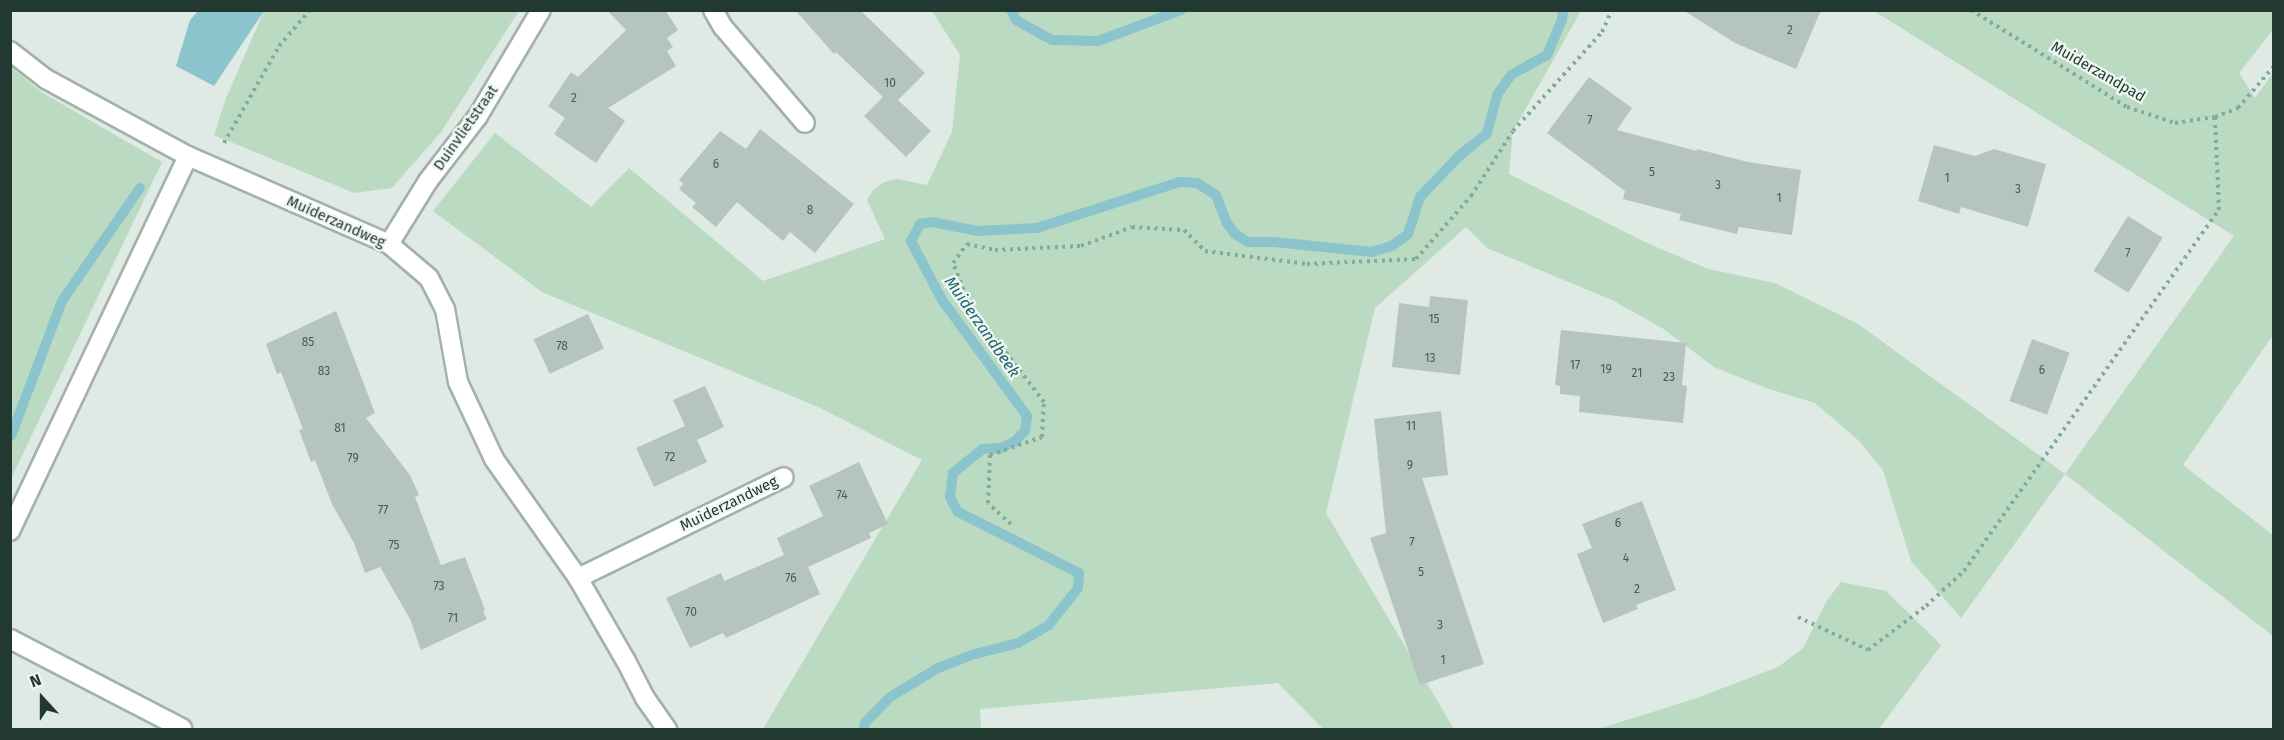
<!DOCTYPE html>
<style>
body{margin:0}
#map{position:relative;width:2284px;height:740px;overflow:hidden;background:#e0eae5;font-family:"Fira Sans",sans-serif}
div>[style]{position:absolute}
.green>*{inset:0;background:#badac1}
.water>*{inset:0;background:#8bc4cc}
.stream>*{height:10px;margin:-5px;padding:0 5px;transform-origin:5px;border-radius:5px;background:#8bc4cc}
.building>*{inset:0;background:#b5c4be;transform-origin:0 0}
.path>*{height:4px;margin-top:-2px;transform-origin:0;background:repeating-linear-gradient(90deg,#82ab9d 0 3px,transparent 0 7.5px)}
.roads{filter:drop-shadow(2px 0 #a3b1ab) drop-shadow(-2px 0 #a3b1ab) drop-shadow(0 2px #a3b1ab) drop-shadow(0 -2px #a3b1ab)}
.lane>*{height:18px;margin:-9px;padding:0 9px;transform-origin:9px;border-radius:9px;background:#fff}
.street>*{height:18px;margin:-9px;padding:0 9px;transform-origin:9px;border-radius:9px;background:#fff}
.secondary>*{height:18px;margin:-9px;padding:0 9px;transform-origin:9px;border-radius:9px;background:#fff}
span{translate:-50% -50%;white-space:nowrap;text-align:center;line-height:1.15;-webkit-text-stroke:4.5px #f0f7f3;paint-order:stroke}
.number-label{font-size:12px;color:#475c54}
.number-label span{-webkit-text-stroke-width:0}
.street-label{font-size:15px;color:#223931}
.water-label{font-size:16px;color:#206670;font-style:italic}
.frame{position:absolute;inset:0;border:12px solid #223931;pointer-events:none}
.north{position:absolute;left:12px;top:668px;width:60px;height:60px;-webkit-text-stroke:4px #f0f7f3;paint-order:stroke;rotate:339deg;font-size:16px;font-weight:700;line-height:24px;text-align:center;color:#223931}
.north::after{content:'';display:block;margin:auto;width:21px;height:27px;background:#223931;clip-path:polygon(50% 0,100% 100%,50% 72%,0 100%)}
</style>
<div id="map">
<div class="green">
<i style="clip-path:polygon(264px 11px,519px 11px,441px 132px,392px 188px,354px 193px,214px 135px,226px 98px)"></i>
<i style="clip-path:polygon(932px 11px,1581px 11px,1513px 131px,1509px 174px,1647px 243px,1708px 269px,1775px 283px,1858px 324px,2065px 474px,2234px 236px,1874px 11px,2273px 11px,2273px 30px,2239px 73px,2255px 98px,2273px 73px,2273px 335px,2183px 465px,2273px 535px,2273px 636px,2065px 474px,1961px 618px,1911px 561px,1883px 470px,1858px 440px,1815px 403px,1766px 388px,1714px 367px,1662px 328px,1612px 300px,1487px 248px,1466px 227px,1375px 308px,1326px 513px,1454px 729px,1323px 729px,1278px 683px,980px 709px,981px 729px,763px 729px,922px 460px,818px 407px,542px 292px,433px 211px,495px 133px,591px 207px,629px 168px,763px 281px,885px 239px,867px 200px,874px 189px,884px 182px,897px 179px,927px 185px,952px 132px,960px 55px)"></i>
<i style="clip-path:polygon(11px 67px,41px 92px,162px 162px,11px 479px)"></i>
<i style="clip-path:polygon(1841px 582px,1886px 591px,1941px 645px,1879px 729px,1598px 729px,1694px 699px,1778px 667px,1803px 648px,1826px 602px)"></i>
</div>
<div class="water">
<i style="clip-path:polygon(198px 11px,264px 11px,214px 86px,176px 66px,190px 20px)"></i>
</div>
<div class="stream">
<i style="left:1011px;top:10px;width:11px;rotate:63deg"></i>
<i style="left:1016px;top:20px;width:41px;rotate:29.1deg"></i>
<i style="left:1052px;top:40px;width:46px;rotate:1.2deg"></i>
<i style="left:1098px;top:41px;width:89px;rotate:-20.5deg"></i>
<i style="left:11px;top:436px;width:144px;rotate:-69.3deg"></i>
<i style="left:62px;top:301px;width:137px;rotate:-55.4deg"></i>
<i style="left:863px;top:730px;width:7px;rotate:-74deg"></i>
<i style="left:865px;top:723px;width:36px;rotate:-46deg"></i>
<i style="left:890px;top:697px;width:56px;rotate:-31.1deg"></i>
<i style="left:938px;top:668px;width:40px;rotate:-21deg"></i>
<i style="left:975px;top:654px;width:44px;rotate:-14.3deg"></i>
<i style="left:1018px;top:643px;width:34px;rotate:-30deg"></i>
<i style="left:1048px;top:626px;width:48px;rotate:-51.7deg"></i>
<i style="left:1078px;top:588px;width:15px;rotate:-86deg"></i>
<i style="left:1079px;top:573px;width:136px;rotate:-153.2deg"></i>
<i style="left:958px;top:512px;width:17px;rotate:-118deg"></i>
<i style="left:950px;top:497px;width:24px;rotate:-83deg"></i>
<i style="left:953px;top:473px;width:38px;rotate:-39deg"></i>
<i style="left:983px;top:449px;width:18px;rotate:-3deg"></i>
<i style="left:1001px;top:448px;width:14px;rotate:-25deg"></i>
<i style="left:1014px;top:442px;width:16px;rotate:-45deg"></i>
<i style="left:1025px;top:431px;width:15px;rotate:-82deg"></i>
<i style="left:1027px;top:416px;width:144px;rotate:-126.2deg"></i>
<i style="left:942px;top:300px;width:67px;rotate:-117.7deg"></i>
<i style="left:911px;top:241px;width:19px;rotate:-62deg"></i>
<i style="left:920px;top:224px;width:12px;rotate:-9deg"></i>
<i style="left:932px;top:222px;width:47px;rotate:11.1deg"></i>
<i style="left:978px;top:231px;width:59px;rotate:-2.9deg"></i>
<i style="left:1037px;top:228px;width:149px;rotate:-17.9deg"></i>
<i style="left:1179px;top:182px;width:18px;rotate:3deg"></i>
<i style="left:1197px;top:183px;width:22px;rotate:32deg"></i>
<i style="left:1216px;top:195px;width:30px;rotate:69deg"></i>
<i style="left:1227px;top:223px;width:14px;rotate:54deg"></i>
<i style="left:1235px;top:234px;width:15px;rotate:32deg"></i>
<i style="left:1248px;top:242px;width:26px"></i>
<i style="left:1274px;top:242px;width:99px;rotate:5.8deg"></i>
<i style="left:1372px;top:252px;width:21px;rotate:-17deg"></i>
<i style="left:1392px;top:246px;width:20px;rotate:-37deg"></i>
<i style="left:1408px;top:234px;width:39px;rotate:-72deg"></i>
<i style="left:1420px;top:197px;width:57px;rotate:-46.4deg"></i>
<i style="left:1459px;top:156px;width:36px;rotate:-39deg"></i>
<i style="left:1487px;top:133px;width:39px;rotate:-75deg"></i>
<i style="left:1497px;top:95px;width:24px;rotate:-55deg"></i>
<i style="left:1511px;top:75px;width:41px;rotate:-29.1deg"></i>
<i style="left:1547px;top:55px;width:38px;rotate:-67deg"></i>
<i style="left:1562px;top:20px;width:10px;rotate:-84deg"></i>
</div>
<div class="building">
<i style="clip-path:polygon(607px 10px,665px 10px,678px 30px,667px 38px,673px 47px,667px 51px,676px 66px,608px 108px,625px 121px,596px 163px,554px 134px,565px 118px,548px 106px,571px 72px,578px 77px,626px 30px)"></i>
<i style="clip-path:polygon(795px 10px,860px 10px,925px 73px,898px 100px,931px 131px,906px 157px,864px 116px,883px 97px,836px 52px,834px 54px)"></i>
<i style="clip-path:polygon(1683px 10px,1821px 10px,1796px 69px,1735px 43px)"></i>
<i style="clip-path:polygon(1589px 77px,1632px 108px,1617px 130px,1697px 151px,1697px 149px,1748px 162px,1801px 170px,1792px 235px,1739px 227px,1737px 234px,1679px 220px,1681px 214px,1623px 199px,1625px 191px,1547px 133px)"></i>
<i style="clip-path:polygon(760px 129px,854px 204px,815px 253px,790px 232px,783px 241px,737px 202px,716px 227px,692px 207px,696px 203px,679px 189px,683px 184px,679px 180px,720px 131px,746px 149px)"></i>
<i style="clip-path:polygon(1934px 145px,1975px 156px,1994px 149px,2046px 164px,2028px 227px,1961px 207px,1959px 214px,1918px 201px)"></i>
<i style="left:2128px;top:216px;width:41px;height:65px;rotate:32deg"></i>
<i style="clip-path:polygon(1430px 296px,1468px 300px,1460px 375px,1392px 367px,1399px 303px,1429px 307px)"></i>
<i style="clip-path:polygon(336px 311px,375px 413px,366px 418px,410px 475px,419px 495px,415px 497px,441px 565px,465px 557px,485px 610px,483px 611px,487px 619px,421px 650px,410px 619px,380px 567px,365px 573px,354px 543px,332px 504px,315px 460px,311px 462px,299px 430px,303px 429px,281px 372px,277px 374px,266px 344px)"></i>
<i style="left:588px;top:314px;width:38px;height:60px;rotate:65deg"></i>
<i style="clip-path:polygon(1561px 330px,1686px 343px,1682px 385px,1687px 386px,1683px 423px,1579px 412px,1580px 396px,1560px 394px,1560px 386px,1555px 385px)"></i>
<i style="left:2032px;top:339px;width:40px;height:66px;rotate:20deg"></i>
<i style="clip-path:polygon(705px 386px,724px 427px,697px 440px,707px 462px,654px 487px,636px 448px,685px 426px,673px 400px)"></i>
<i style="clip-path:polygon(1441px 411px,1448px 475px,1422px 478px,1484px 664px,1420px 685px,1370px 538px,1386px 533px,1374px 419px)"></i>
<i style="clip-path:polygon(859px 462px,888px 524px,869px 533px,871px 538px,808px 567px,820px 594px,726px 638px,723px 633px,690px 648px,666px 598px,721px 573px,724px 581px,784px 555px,777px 538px,823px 516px,809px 486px)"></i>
<i style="clip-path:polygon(1642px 501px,1676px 590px,1636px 605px,1638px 609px,1603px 623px,1577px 554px,1592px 548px,1582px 524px)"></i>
</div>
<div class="path">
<i style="left:1971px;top:10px;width:184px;rotate:31.9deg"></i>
<i style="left:2127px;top:107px;width:51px;rotate:18.4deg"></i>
<i style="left:2175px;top:123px;width:40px;rotate:-8.5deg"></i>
<i style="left:2215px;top:117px;width:25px;rotate:-21deg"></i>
<i style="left:2238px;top:108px;width:55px;rotate:-49.4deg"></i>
<i style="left:224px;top:143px;width:112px;rotate:-60.4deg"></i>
<i style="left:279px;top:46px;width:48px;rotate:-49.3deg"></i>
<i style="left:1011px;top:524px;width:31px;rotate:-138deg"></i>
<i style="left:988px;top:503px;width:48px;rotate:-87.6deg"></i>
<i style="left:990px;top:455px;width:55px;rotate:-19.1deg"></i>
<i style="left:1042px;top:437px;width:35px;rotate:-87deg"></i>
<i style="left:1044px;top:402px;width:123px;rotate:-127.4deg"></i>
<i style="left:969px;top:304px;width:44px;rotate:-111.3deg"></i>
<i style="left:953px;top:263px;width:24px;rotate:-54deg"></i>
<i style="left:967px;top:244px;width:29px;rotate:12deg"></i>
<i style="left:995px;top:250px;width:86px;rotate:-2.7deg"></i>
<i style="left:1081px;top:246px;width:54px;rotate:-20.4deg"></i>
<i style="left:1132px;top:227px;width:52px;rotate:3.3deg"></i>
<i style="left:1184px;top:230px;width:30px;rotate:45deg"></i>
<i style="left:1205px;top:251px;width:103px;rotate:7.3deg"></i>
<i style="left:1307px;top:264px;width:109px;rotate:-2.6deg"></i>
<i style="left:1416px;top:259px;width:84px;rotate:-48.9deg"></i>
<i style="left:1471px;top:196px;width:77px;rotate:-57.1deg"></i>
<i style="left:1513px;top:131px;width:133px;rotate:-48deg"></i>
<i style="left:1602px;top:32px;width:24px;rotate:-66deg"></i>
<i style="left:1798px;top:617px;width:77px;rotate:25.2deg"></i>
<i style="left:1868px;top:650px;width:73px;rotate:-37.2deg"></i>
<i style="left:1926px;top:606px;width:52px;rotate:-42.6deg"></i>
<i style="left:1964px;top:571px;width:442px;rotate:-54.8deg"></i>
<i style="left:2219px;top:210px;width:93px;rotate:-92.5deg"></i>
</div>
<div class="roads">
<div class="lane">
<i style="left:10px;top:639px;width:194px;rotate:27.4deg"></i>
</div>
<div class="street">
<i style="left:713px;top:10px;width:20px;rotate:60deg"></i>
<i style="left:723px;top:27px;width:126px;rotate:49.5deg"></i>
<i style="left:389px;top:244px;width:74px;rotate:-58.2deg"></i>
<i style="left:428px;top:181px;width:82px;rotate:-52.4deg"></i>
<i style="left:478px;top:116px;width:123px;rotate:-59.3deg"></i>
<i style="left:10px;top:531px;width:415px;rotate:-64.6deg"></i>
<i style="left:578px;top:578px;width:229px;rotate:-26.1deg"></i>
</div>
<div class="secondary">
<i style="left:10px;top:51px;width:46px;rotate:37.9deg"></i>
<i style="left:46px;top:79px;width:162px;rotate:28.5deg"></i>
<i style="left:188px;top:156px;width:219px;rotate:23.6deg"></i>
<i style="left:389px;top:244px;width:52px;rotate:40.4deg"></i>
<i style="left:429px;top:278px;width:35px;rotate:63deg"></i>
<i style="left:445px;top:309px;width:74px;rotate:79.9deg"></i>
<i style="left:458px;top:382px;width:85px;rotate:64.9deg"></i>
<i style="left:494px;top:459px;width:146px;rotate:54.8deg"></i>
<i style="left:578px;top:578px;width:96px;rotate:60deg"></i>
<i style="left:626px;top:661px;width:42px;rotate:62.8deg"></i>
<i style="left:645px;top:698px;width:39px;rotate:55deg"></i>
</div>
</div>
<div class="number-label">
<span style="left:1790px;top:31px">2</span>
<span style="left:890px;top:84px">10</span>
<span style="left:574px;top:99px">2</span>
<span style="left:1590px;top:121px">7</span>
<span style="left:716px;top:165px">6</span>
<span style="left:1652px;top:173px">5</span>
<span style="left:1947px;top:179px">1</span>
<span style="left:1718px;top:186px">3</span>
<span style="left:2018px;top:190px">3</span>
<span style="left:1779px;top:199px">1</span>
<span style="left:810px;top:211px">8</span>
<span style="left:2128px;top:254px">7</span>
<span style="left:1434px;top:320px">15</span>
<span style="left:308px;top:343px">85</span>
<span style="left:562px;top:347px">78</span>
<span style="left:1430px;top:359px">13</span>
<span style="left:1575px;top:366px">17</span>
<span style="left:1606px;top:370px">19</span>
<span style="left:2042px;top:371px">6</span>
<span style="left:324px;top:372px">83</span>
<span style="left:1637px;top:374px">21</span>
<span style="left:1669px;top:378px">23</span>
<span style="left:1411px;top:427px">11</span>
<span style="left:340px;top:429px">81</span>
<span style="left:670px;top:458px">72</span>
<span style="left:353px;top:459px">79</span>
<span style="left:1410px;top:466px">9</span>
<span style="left:842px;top:496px">74</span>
<span style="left:383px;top:511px">77</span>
<span style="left:1618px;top:524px">6</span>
<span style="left:1412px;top:543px">7</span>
<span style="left:394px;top:546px">75</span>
<span style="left:1626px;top:559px">4</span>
<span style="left:1421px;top:573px">5</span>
<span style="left:791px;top:579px">76</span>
<span style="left:439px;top:587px">73</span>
<span style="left:1637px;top:590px">2</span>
<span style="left:691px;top:613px">70</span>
<span style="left:453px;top:619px">71</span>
<span style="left:1440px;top:626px">3</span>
<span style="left:1443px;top:661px">1</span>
</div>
<div class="street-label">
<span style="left:2098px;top:72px;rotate:30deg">Muiderzandpad</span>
<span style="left:466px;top:128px;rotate:-55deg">Duinvlietstraat</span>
<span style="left:336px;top:222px;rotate:24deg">Muiderzandweg</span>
<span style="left:729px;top:504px;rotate:-26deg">Muiderzandweg</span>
</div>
<div class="water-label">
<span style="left:982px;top:327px;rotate:55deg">Muiderzandbeek</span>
</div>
<div class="frame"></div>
<div class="north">N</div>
</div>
